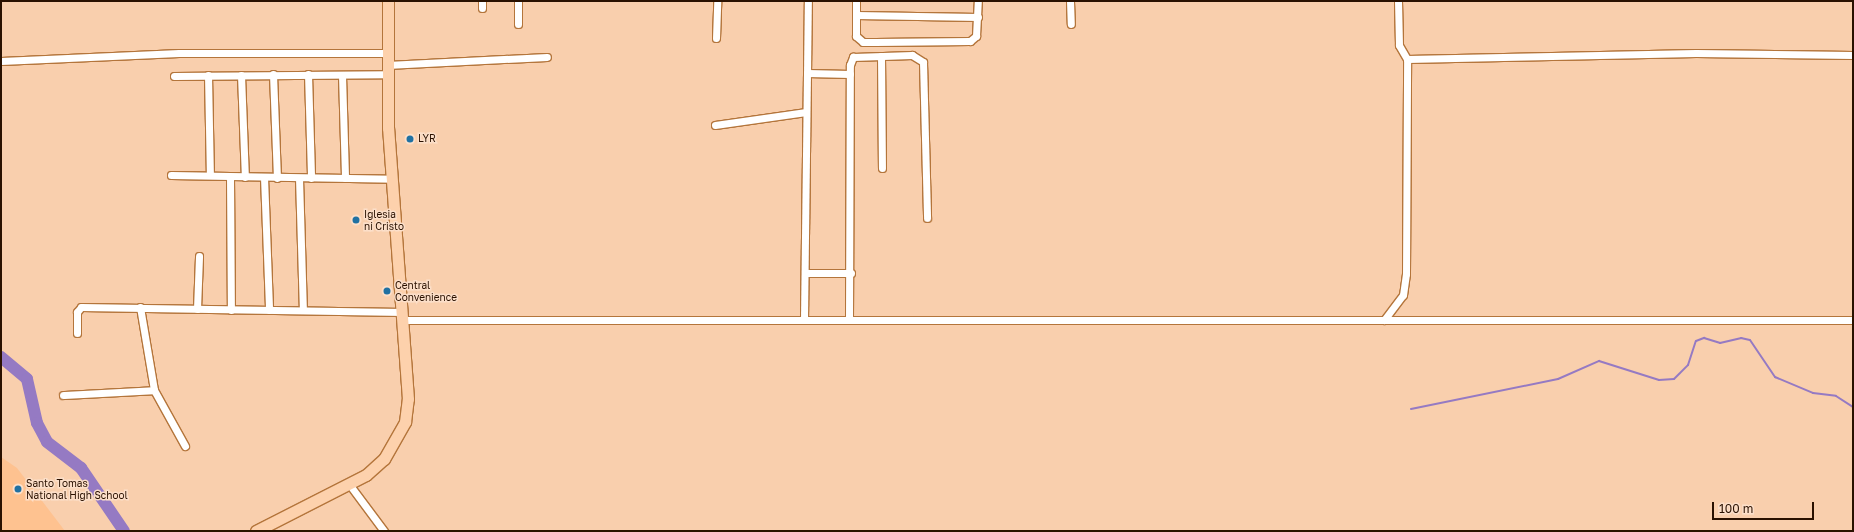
<!DOCTYPE html>
<style>
body{margin:0}
#map{position:relative;width:1854px;height:532px;overflow:hidden;background:#f9cfad;font-family:"Golos Text",sans-serif}
div>[style]{position:absolute}
.built>*{inset:0;background:#fec290}
.stream>*{height:2px;margin:-1px;padding:0 1px;transform-origin:1px;border-radius:1px;background:#957ac3}
.river>*{height:12px;margin:-6px;padding:0 6px;transform-origin:6px;border-radius:6px;background:#957ac3}
.roads{filter:drop-shadow(1px 0 #b4753b) drop-shadow(-1px 0 #b4753b) drop-shadow(0 1px #b4753b) drop-shadow(0 -1px #b4753b)}
.minor>*{height:7px;margin:-3.5px;padding:0 3.5px;transform-origin:3.5px;border-radius:3.5px;background:#fff}
.primary>*{height:11px;margin:-5.5px;padding:0 5.5px;transform-origin:5.5px;border-radius:5.5px;background:#fdd1ac}
.dots>*{width:11px;height:11px;translate:-50% -50%;box-sizing:border-box;border:2px solid #fcdfc9;border-radius:50%}
span{translate:-50% -50%;white-space:nowrap;text-align:center;line-height:1.15;-webkit-text-stroke:3px #fcdfc9;paint-order:stroke}
.poi-label{font-size:10px;color:#2a1100}
.left{translate:0 -50%;text-align:left}
.frame{position:absolute;inset:0;border:2px solid #2a1100;pointer-events:none}
.scale{position:absolute;left:1712px;top:502px;width:102px;height:18px;box-sizing:border-box;border:2px solid #2a1100;border-top:0;padding-left:5px;font-size:12px;line-height:14px;white-space:nowrap;color:#2a1100;-webkit-text-stroke:3px #fcdfc9;paint-order:stroke}
</style>
<div id="map">
<div class="built">
<i style="clip-path:polygon(1px 457px,17px 468px,65px 531px,1px 531px)"></i>
</div>
<div class="stream">
<i style="left:1411px;top:409px;width:150px;rotate:-11.5deg"></i>
<i style="left:1558px;top:379px;width:45px;rotate:-23.7deg"></i>
<i style="left:1599px;top:361px;width:63px;rotate:17.6deg"></i>
<i style="left:1659px;top:380px;width:15px;rotate:-4deg"></i>
<i style="left:1674px;top:379px;width:20px;rotate:-45deg"></i>
<i style="left:1688px;top:365px;width:25px;rotate:-72deg"></i>
<i style="left:1696px;top:341px;width:9px;rotate:-21deg"></i>
<i style="left:1704px;top:338px;width:17px;rotate:17deg"></i>
<i style="left:1720px;top:343px;width:22px;rotate:-13deg"></i>
<i style="left:1741px;top:338px;width:9px;rotate:13deg"></i>
<i style="left:1750px;top:340px;width:45px;rotate:56deg"></i>
<i style="left:1775px;top:377px;width:41px;rotate:22.8deg"></i>
<i style="left:1813px;top:393px;width:23px;rotate:7deg"></i>
<i style="left:1836px;top:396px;width:20px;rotate:33deg"></i>
</div>
<div class="river">
<i style="left:1px;top:357px;width:34px;rotate:40deg"></i>
<i style="left:27px;top:379px;width:45px;rotate:77.2deg"></i>
<i style="left:37px;top:423px;width:21px;rotate:62deg"></i>
<i style="left:47px;top:442px;width:43px;rotate:37.4deg"></i>
<i style="left:81px;top:468px;width:76px;rotate:55.7deg"></i>
</div>
<div class="roads">
<div class="minor">
<i style="left:856px;top:1px;width:35px;rotate:90deg"></i>
<i style="left:856px;top:36px;width:9px;rotate:41deg"></i>
<i style="left:863px;top:42px;width:12px"></i>
<i style="left:875px;top:42px;width:95px;rotate:-0.6deg"></i>
<i style="left:970px;top:41px;width:8px;rotate:-40deg"></i>
<i style="left:976px;top:36px;width:35px;rotate:-87deg"></i>
<i style="left:1070px;top:1px;width:23px;rotate:88deg"></i>
<i style="left:482px;top:8px;width:7px;rotate:-90deg"></i>
<i style="left:856px;top:15px;width:122px;rotate:0.9deg"></i>
<i style="left:518px;top:24px;width:23px;rotate:-90deg"></i>
<i style="left:716px;top:38px;width:37px;rotate:-88deg"></i>
<i style="left:881px;top:56px;width:112px;rotate:89.5deg"></i>
<i style="left:1407px;top:59px;width:289px;rotate:-1.2deg"></i>
<i style="left:1696px;top:53px;width:157px;rotate:0.7deg"></i>
<i style="left:1px;top:61px;width:178px;rotate:-2.6deg"></i>
<i style="left:179px;top:53px;width:208px"></i>
<i style="left:387px;top:65px;width:160px;rotate:-2.9deg"></i>
<i style="left:807px;top:73px;width:43px;rotate:1.3deg"></i>
<i style="left:273px;top:74px;width:104px;rotate:87.8deg"></i>
<i style="left:308px;top:74px;width:104px;rotate:88.3deg"></i>
<i style="left:208px;top:75px;width:100px;rotate:88.9deg"></i>
<i style="left:241px;top:75px;width:102px;rotate:87.8deg"></i>
<i style="left:342px;top:75px;width:103px;rotate:88.3deg"></i>
<i style="left:174px;top:76px;width:213px;rotate:-0.5deg"></i>
<i style="left:715px;top:125px;width:92px;rotate:-8.1deg"></i>
<i style="left:171px;top:175px;width:222px;rotate:1deg"></i>
<i style="left:230px;top:177px;width:133px;rotate:89.6deg"></i>
<i style="left:264px;top:177px;width:133px;rotate:87.8deg"></i>
<i style="left:299px;top:178px;width:132px;rotate:88.3deg"></i>
<i style="left:807px;top:273px;width:44px"></i>
<i style="left:140px;top:307px;width:84px;rotate:80.4deg"></i>
<i style="left:154px;top:390px;width:64px;rotate:61deg"></i>
<i style="left:197px;top:309px;width:53px;rotate:-87.8deg"></i>
<i style="left:849px;top:318px;width:253px;rotate:-89.8deg"></i>
<i style="left:850px;top:65px;width:9px;rotate:-69deg"></i>
<i style="left:853px;top:57px;width:59px;rotate:-1.9deg"></i>
<i style="left:912px;top:55px;width:13px;rotate:32deg"></i>
<i style="left:923px;top:62px;width:156px;rotate:88.5deg"></i>
<i style="left:804px;top:319px;width:318px;rotate:-89.3deg"></i>
<i style="left:403px;top:320px;width:1450px"></i>
<i style="left:1384px;top:320px;width:31px;rotate:-53deg"></i>
<i style="left:1403px;top:295px;width:21px;rotate:-82deg"></i>
<i style="left:1406px;top:274px;width:215px;rotate:-89.7deg"></i>
<i style="left:1407px;top:59px;width:16px;rotate:-120deg"></i>
<i style="left:1399px;top:45px;width:44px;rotate:-91.3deg"></i>
<i style="left:77px;top:333px;width:21px;rotate:-90deg"></i>
<i style="left:77px;top:312px;width:6px;rotate:-51deg"></i>
<i style="left:81px;top:307px;width:322px;rotate:0.9deg"></i>
<i style="left:63px;top:395px;width:91px;rotate:-3.1deg"></i>
<i style="left:349px;top:484px;width:59px;rotate:53.3deg"></i>
</div>
<div class="primary">
<i style="left:256px;top:531px;width:123px;rotate:-27deg"></i>
<i style="left:366px;top:475px;width:24px;rotate:-42deg"></i>
<i style="left:384px;top:459px;width:43px;rotate:-60.4deg"></i>
<i style="left:405px;top:422px;width:23px;rotate:-83deg"></i>
<i style="left:408px;top:399px;width:272px;rotate:-94.2deg"></i>
<i style="left:388px;top:128px;width:127px;rotate:-90deg"></i>
</div>
</div>
<div class="dots">
<i style="left:410px;top:139px;background:#2071a2"></i>
<i style="left:356px;top:220px;background:#2071a2"></i>
<i style="left:387px;top:291px;background:#2071a2"></i>
<i style="left:18px;top:489px;background:#2071a2"></i>
</div>
<div class="poi-label">
<span class="left" style="left:418px;top:139px">LYR</span>
<span class="left" style="left:364px;top:220px">Iglesia<br>ni Cristo</span>
<span class="left" style="left:395px;top:291px">Central<br>Convenience</span>
<span class="left" style="left:26px;top:489px">Santo Tomas<br>National High School</span>
</div>
<div class="frame"></div>
<div class="scale">100 m</div>
</div>
